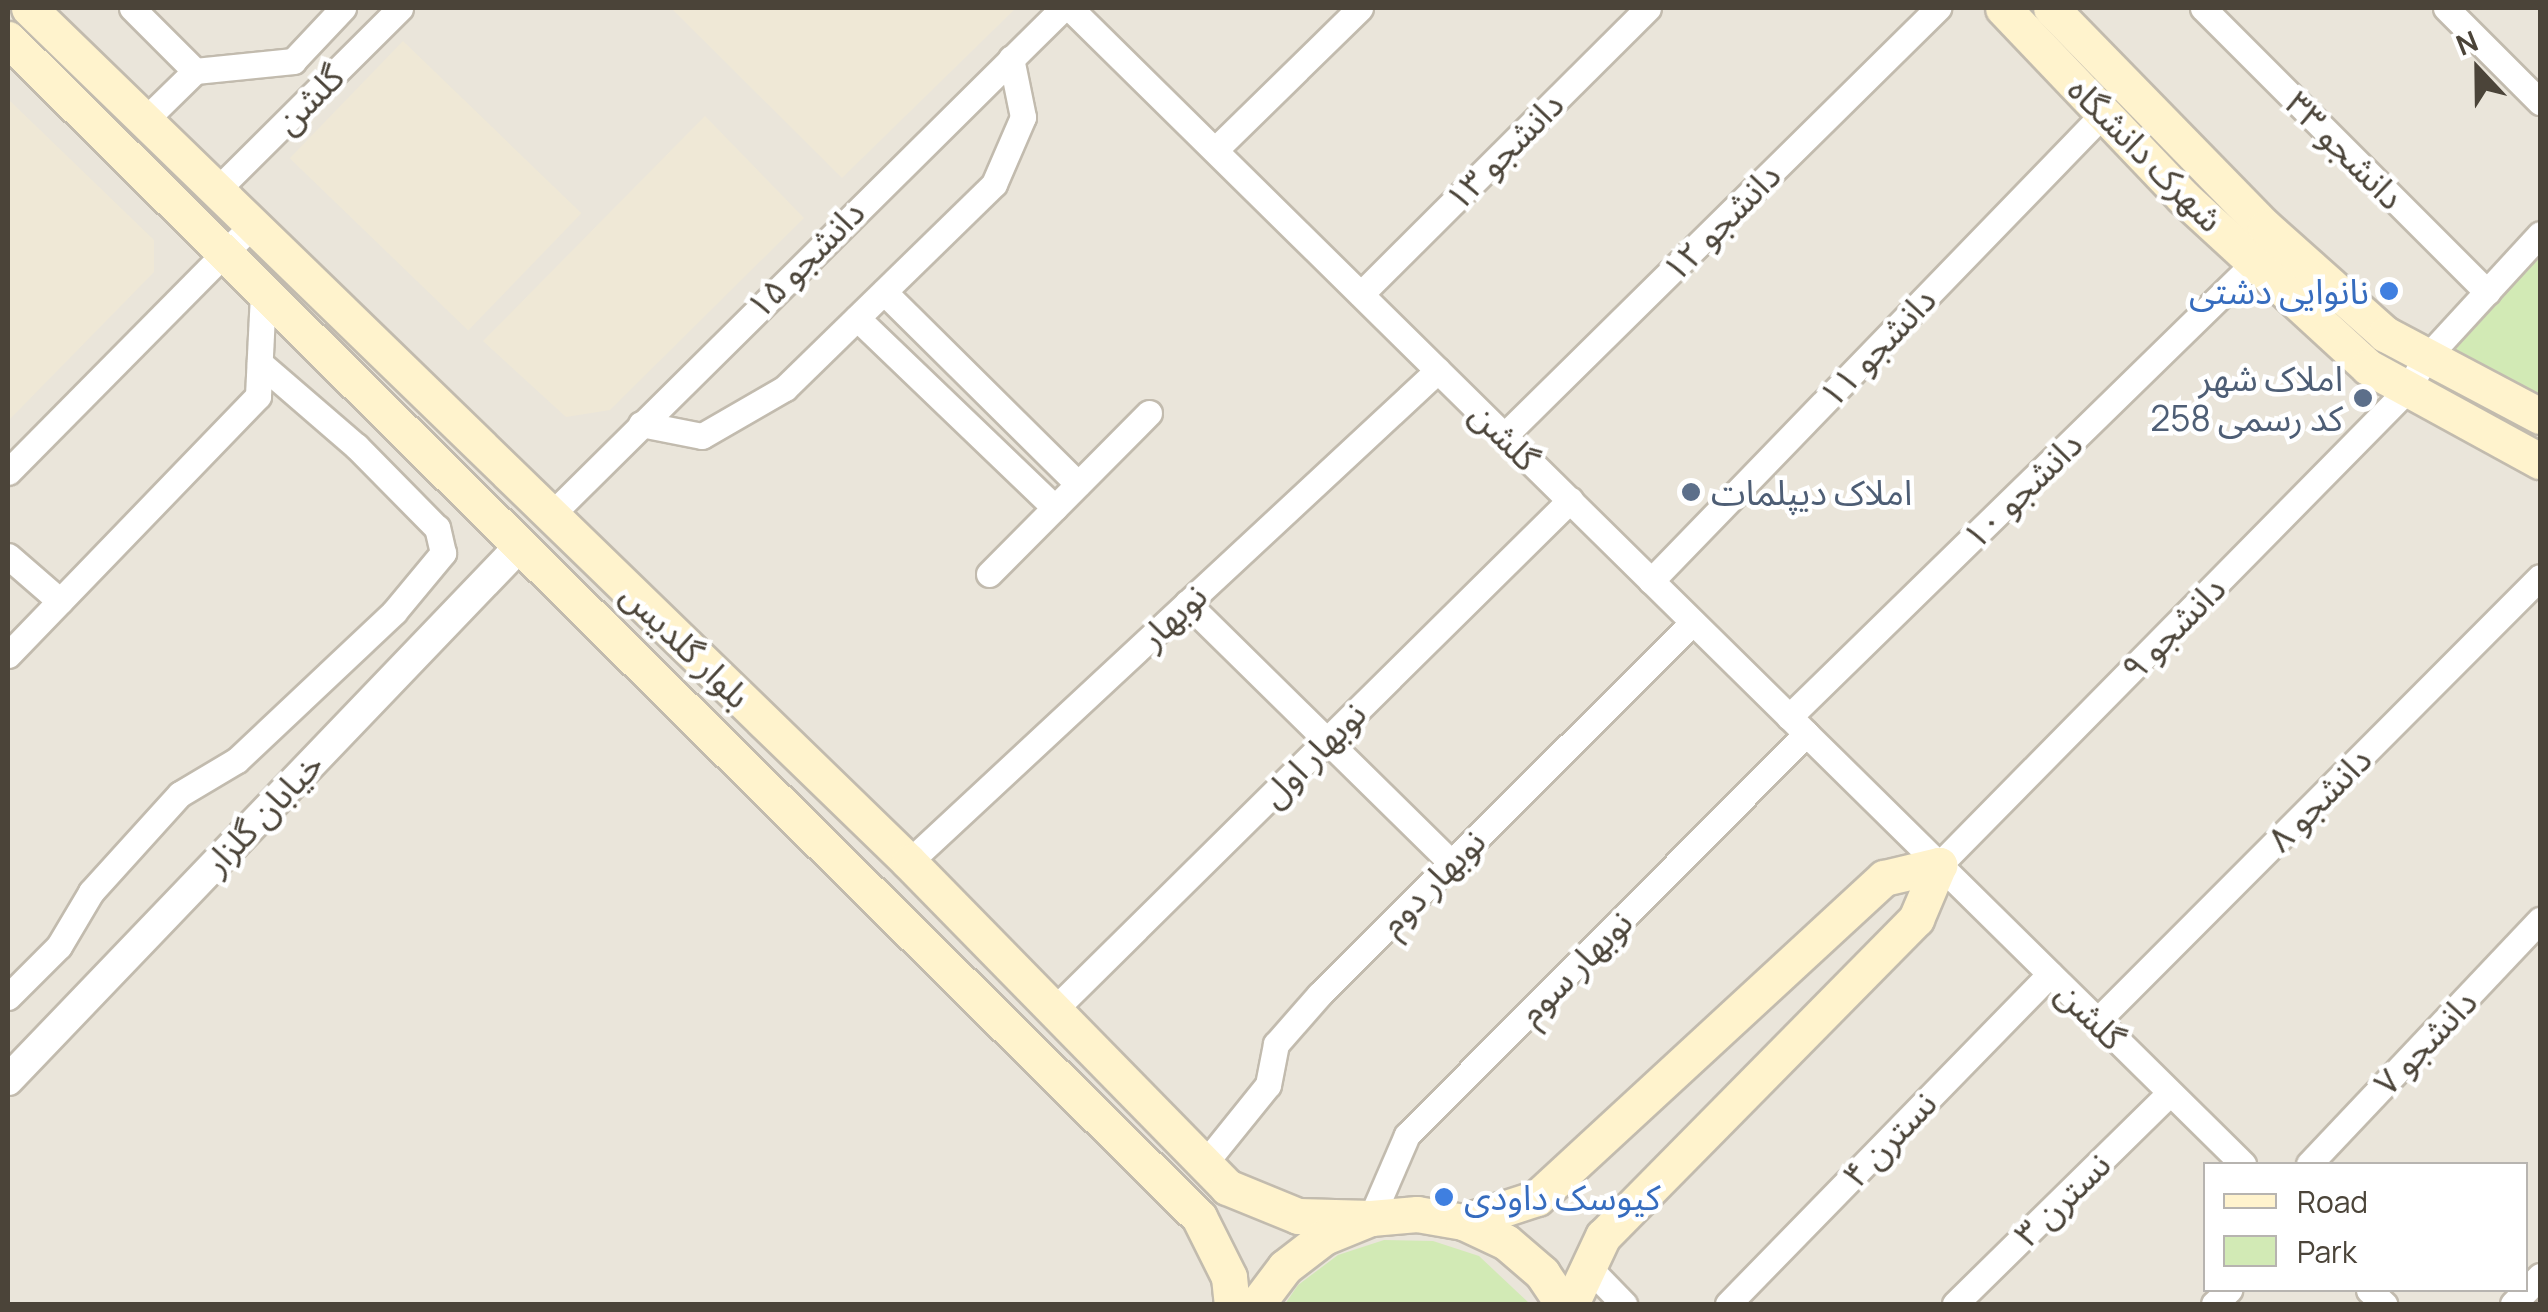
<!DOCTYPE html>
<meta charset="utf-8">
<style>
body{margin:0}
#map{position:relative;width:2548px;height:1312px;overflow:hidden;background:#f6f3ec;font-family:Manrope,"Noto Sans Arabic",sans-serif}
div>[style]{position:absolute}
.residential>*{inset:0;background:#eae5da}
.education>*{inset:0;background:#efe8d6;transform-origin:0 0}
.green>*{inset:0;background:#d2eab5}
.roads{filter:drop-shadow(2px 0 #c2bbae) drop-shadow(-2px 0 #c2bbae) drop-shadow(0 2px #c2bbae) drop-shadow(0 -2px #c2bbae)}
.minor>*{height:25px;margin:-12.5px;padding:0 12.5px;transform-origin:12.5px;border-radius:12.5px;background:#fff}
.tertiary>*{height:30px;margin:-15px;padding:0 15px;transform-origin:15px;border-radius:15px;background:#fff}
.secondary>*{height:35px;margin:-17.5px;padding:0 17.5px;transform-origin:17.5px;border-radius:17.5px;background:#fff3cd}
.dots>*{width:28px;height:28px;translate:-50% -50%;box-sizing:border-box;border:5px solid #fff;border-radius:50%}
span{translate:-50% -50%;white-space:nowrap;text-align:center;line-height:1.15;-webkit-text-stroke:9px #fff;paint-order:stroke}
.street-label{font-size:35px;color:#4b4439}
.shop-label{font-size:35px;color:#366cbe}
.right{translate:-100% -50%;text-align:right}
.left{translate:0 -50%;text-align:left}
.service-label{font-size:35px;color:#4e5e75}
.frame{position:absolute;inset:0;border:10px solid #4b4439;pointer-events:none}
.legend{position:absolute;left:2203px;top:1162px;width:325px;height:130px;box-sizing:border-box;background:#fff;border:2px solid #b7b4b0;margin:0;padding:12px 18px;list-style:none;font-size:30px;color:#4b4439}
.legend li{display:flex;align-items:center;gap:20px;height:50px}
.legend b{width:50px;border:2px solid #b7b4b0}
.north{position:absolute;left:2428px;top:20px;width:100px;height:100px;-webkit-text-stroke:8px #fff;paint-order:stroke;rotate:338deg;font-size:28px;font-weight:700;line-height:40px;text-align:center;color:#4b4439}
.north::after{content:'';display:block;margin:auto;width:35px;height:45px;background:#4b4439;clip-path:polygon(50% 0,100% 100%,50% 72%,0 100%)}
</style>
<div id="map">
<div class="residential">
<i style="clip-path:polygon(evenodd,8px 8px,2540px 8px,2540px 1304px,8px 1304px,8px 8px,2206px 1164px,2526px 1164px,2526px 1290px,2206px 1290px,2206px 1164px)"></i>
</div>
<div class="education">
<i style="clip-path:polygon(671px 8px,1016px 8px,842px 178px)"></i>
<i style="left:403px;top:41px;width:248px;height:163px;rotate:44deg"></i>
<i style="clip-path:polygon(8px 99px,154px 240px,154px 272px,8px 421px)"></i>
<i style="clip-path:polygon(705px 116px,804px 218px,610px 410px,566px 417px,483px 341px)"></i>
</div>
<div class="green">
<i style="clip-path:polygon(2540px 241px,2540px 403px,2435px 361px)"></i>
<i style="clip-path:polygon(1384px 1240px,1433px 1241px,1479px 1256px,1530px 1304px,1285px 1304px,1298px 1285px,1338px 1255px)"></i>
</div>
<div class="roads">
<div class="minor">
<i style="left:132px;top:8px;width:89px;rotate:45deg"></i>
<i style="left:195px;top:71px;width:99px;rotate:-5.8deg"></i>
<i style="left:293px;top:61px;width:73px;rotate:-46.7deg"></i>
<i style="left:1070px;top:8px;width:1647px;rotate:44.58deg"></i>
<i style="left:2203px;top:8px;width:402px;rotate:45deg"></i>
<i style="left:2446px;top:8px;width:133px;rotate:45deg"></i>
<i style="left:144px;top:121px;width:71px;rotate:-44.4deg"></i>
<i style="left:1215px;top:150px;width:203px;rotate:-44.4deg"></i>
<i style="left:217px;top:190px;width:258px;rotate:-44.8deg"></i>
<i style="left:884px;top:292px;width:273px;rotate:44.7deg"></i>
<i style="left:1361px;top:294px;width:405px;rotate:-44.9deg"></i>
<i style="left:857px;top:318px;width:274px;rotate:43.8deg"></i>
<i style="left:641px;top:424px;width:62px;rotate:11.1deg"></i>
<i style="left:702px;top:436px;width:96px;rotate:-30deg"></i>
<i style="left:785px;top:388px;width:292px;rotate:-44.3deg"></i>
<i style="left:994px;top:184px;width:73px;rotate:-66.6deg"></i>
<i style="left:1023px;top:117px;width:60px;rotate:-101.5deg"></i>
<i style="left:1504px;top:436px;width:610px;rotate:-44.6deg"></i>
<i style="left:8px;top:472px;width:349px;rotate:-45.3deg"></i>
<i style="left:552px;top:514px;width:719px;rotate:-44.72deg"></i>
<i style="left:8px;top:556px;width:69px;rotate:40.9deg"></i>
<i style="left:989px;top:574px;width:227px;rotate:-45.2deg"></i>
<i style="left:1651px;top:581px;width:651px;rotate:-45.93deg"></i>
<i style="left:1187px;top:603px;width:370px;rotate:44.5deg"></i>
<i style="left:8px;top:655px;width:360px;rotate:-46deg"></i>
<i style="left:258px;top:396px;width:103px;rotate:-87.2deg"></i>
<i style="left:1789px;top:717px;width:650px;rotate:-44.31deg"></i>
<i style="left:909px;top:862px;width:722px;rotate:-42.92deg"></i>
<i style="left:1939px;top:865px;width:665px;rotate:-45.43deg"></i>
<i style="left:2406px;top:391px;width:39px;rotate:-59deg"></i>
<i style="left:2426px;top:358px;width:168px;rotate:-47.4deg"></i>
<i style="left:8px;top:997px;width:72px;rotate:-45deg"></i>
<i style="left:59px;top:946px;width:63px;rotate:-59.3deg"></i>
<i style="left:91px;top:892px;width:132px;rotate:-47.8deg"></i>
<i style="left:180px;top:794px;width:66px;rotate:-30.8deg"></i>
<i style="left:237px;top:760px;width:216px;rotate:-43.3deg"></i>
<i style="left:394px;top:612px;width:77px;rotate:-50.3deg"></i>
<i style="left:443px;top:553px;width:26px;rotate:-103deg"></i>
<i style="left:437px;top:528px;width:115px;rotate:-134.6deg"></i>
<i style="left:356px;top:446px;width:127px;rotate:-139.2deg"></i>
<i style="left:1056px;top:1008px;width:723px;rotate:-44.66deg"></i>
<i style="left:2097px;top:1021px;width:627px;rotate:-45.06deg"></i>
<i style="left:1205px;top:1163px;width:100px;rotate:-51.1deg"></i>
<i style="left:1268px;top:1085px;width:42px;rotate:-79deg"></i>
<i style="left:1276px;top:1044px;width:65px;rotate:-48.7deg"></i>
<i style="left:1319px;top:995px;width:528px;rotate:-44.92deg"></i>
<i style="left:2309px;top:1164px;width:336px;rotate:-46.6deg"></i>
<i style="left:1371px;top:1218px;width:90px;rotate:-66.6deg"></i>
<i style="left:1407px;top:1135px;width:566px;rotate:-45.14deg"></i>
<i style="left:1588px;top:1267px;width:52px;rotate:45.8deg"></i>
<i style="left:2369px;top:1290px;width:21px;rotate:43deg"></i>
<i style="left:1728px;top:1304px;width:461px;rotate:-45.7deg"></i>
<i style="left:1955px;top:1304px;width:301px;rotate:-44.5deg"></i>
<i style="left:2214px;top:1304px;width:21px;rotate:-43deg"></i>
<i style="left:2513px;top:1304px;width:39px;rotate:-46deg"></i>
</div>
<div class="tertiary">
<i style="left:8px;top:1080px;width:738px;rotate:-46.21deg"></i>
</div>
<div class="secondary">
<i style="left:29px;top:8px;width:1226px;rotate:44.14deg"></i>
<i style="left:909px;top:862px;width:455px;rotate:45.6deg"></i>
<i style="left:1227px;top:1187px;width:77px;rotate:22.2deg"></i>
<i style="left:1298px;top:1216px;width:73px;rotate:1.6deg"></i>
<i style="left:2003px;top:8px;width:261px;rotate:46.4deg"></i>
<i style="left:2183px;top:197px;width:251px;rotate:42.6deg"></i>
<i style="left:2368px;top:367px;width:196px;rotate:28.7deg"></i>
<i style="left:2051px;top:8px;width:306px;rotate:45.7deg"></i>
<i style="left:2265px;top:227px;width:161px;rotate:41.7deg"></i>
<i style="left:2385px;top:334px;width:175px;rotate:27.9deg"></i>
<i style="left:8px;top:39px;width:1675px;rotate:44.69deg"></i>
<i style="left:1199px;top:1217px;width:67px;rotate:63.4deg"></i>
<i style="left:1229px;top:1277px;width:27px;rotate:84deg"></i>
<i style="left:1463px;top:1222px;width:78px;rotate:-18deg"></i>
<i style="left:1537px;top:1198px;width:472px;rotate:-42.7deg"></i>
<i style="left:1884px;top:878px;width:57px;rotate:-13.3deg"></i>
<i style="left:1939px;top:865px;width:59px;rotate:113.1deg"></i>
<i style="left:1916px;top:919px;width:445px;rotate:134.6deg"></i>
<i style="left:1603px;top:1236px;width:75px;rotate:115.2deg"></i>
<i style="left:1257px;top:1304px;width:46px;rotate:-52.9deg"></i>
<i style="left:1285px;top:1267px;width:49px;rotate:-37.6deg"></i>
<i style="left:1324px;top:1237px;width:51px;rotate:-22deg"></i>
<i style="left:1371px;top:1218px;width:46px;rotate:-5deg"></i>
<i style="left:1417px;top:1214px;width:47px;rotate:9.9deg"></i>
<i style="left:1463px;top:1222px;width:47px;rotate:24.9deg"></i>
<i style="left:1506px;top:1242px;width:48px;rotate:40.7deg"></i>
<i style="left:1542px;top:1273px;width:37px;rotate:56deg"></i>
</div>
</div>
<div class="dots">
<i style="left:2389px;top:291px;background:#3f7fe0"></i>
<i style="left:2363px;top:398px;background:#5c6f8a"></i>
<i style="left:1691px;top:492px;background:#5c6f8a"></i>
<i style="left:1444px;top:1197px;background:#3f7fe0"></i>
</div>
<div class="street-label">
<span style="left:309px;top:99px;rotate:-45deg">گلشن</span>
<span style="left:2345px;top:150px;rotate:45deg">دانشجو ۳۳</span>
<span style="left:1504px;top:151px;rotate:-45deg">دانشجو ۱۳</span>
<span style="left:2146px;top:154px;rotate:45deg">شهرک دانشگاه</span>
<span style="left:1721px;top:222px;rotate:-45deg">دانشجو ۱۲</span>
<span style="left:805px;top:259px;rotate:-45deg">دانشجو ۱۵</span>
<span style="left:1877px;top:347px;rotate:-46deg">دانشجو ۱۱</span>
<span style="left:1505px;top:436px;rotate:45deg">گلشن</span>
<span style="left:2022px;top:490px;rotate:-44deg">دانشجو ۱۰</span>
<span style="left:1173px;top:616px;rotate:-43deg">نوبهار</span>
<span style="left:2173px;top:628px;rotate:-45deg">دانشجو ۹</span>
<span style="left:686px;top:645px;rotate:44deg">بلوار گلدیس</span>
<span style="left:1313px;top:754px;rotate:-45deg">نوبهار اول</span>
<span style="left:2319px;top:799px;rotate:-45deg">دانشجو ۸</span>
<span style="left:263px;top:813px;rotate:-46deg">خیابان گلزار</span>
<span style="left:1432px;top:882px;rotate:-45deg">نوبهار دوم</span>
<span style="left:1575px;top:967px;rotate:-45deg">نوبهار سوم</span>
<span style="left:2091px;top:1015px;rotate:45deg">گلشن</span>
<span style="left:2425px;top:1042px;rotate:-46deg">دانشجو ۷</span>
<span style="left:1889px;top:1139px;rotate:-46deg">نسترن ۴</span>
<span style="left:2062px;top:1199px;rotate:-44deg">نسترن ۳</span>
</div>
<div class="shop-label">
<span class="right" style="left:2369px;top:291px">نانوایی دشتی</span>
<span class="left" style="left:1464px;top:1197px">کیوسک داودی</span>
</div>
<div class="service-label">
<span class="right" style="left:2343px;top:398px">املاک شهر<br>کد رسمی 258</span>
<span class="left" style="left:1711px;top:492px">املاک دیپلمات</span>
</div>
<div class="frame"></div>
<ul class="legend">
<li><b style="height:12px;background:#fff3cd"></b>Road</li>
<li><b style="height:28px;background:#d2eab5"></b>Park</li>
</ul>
<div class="north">N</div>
</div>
